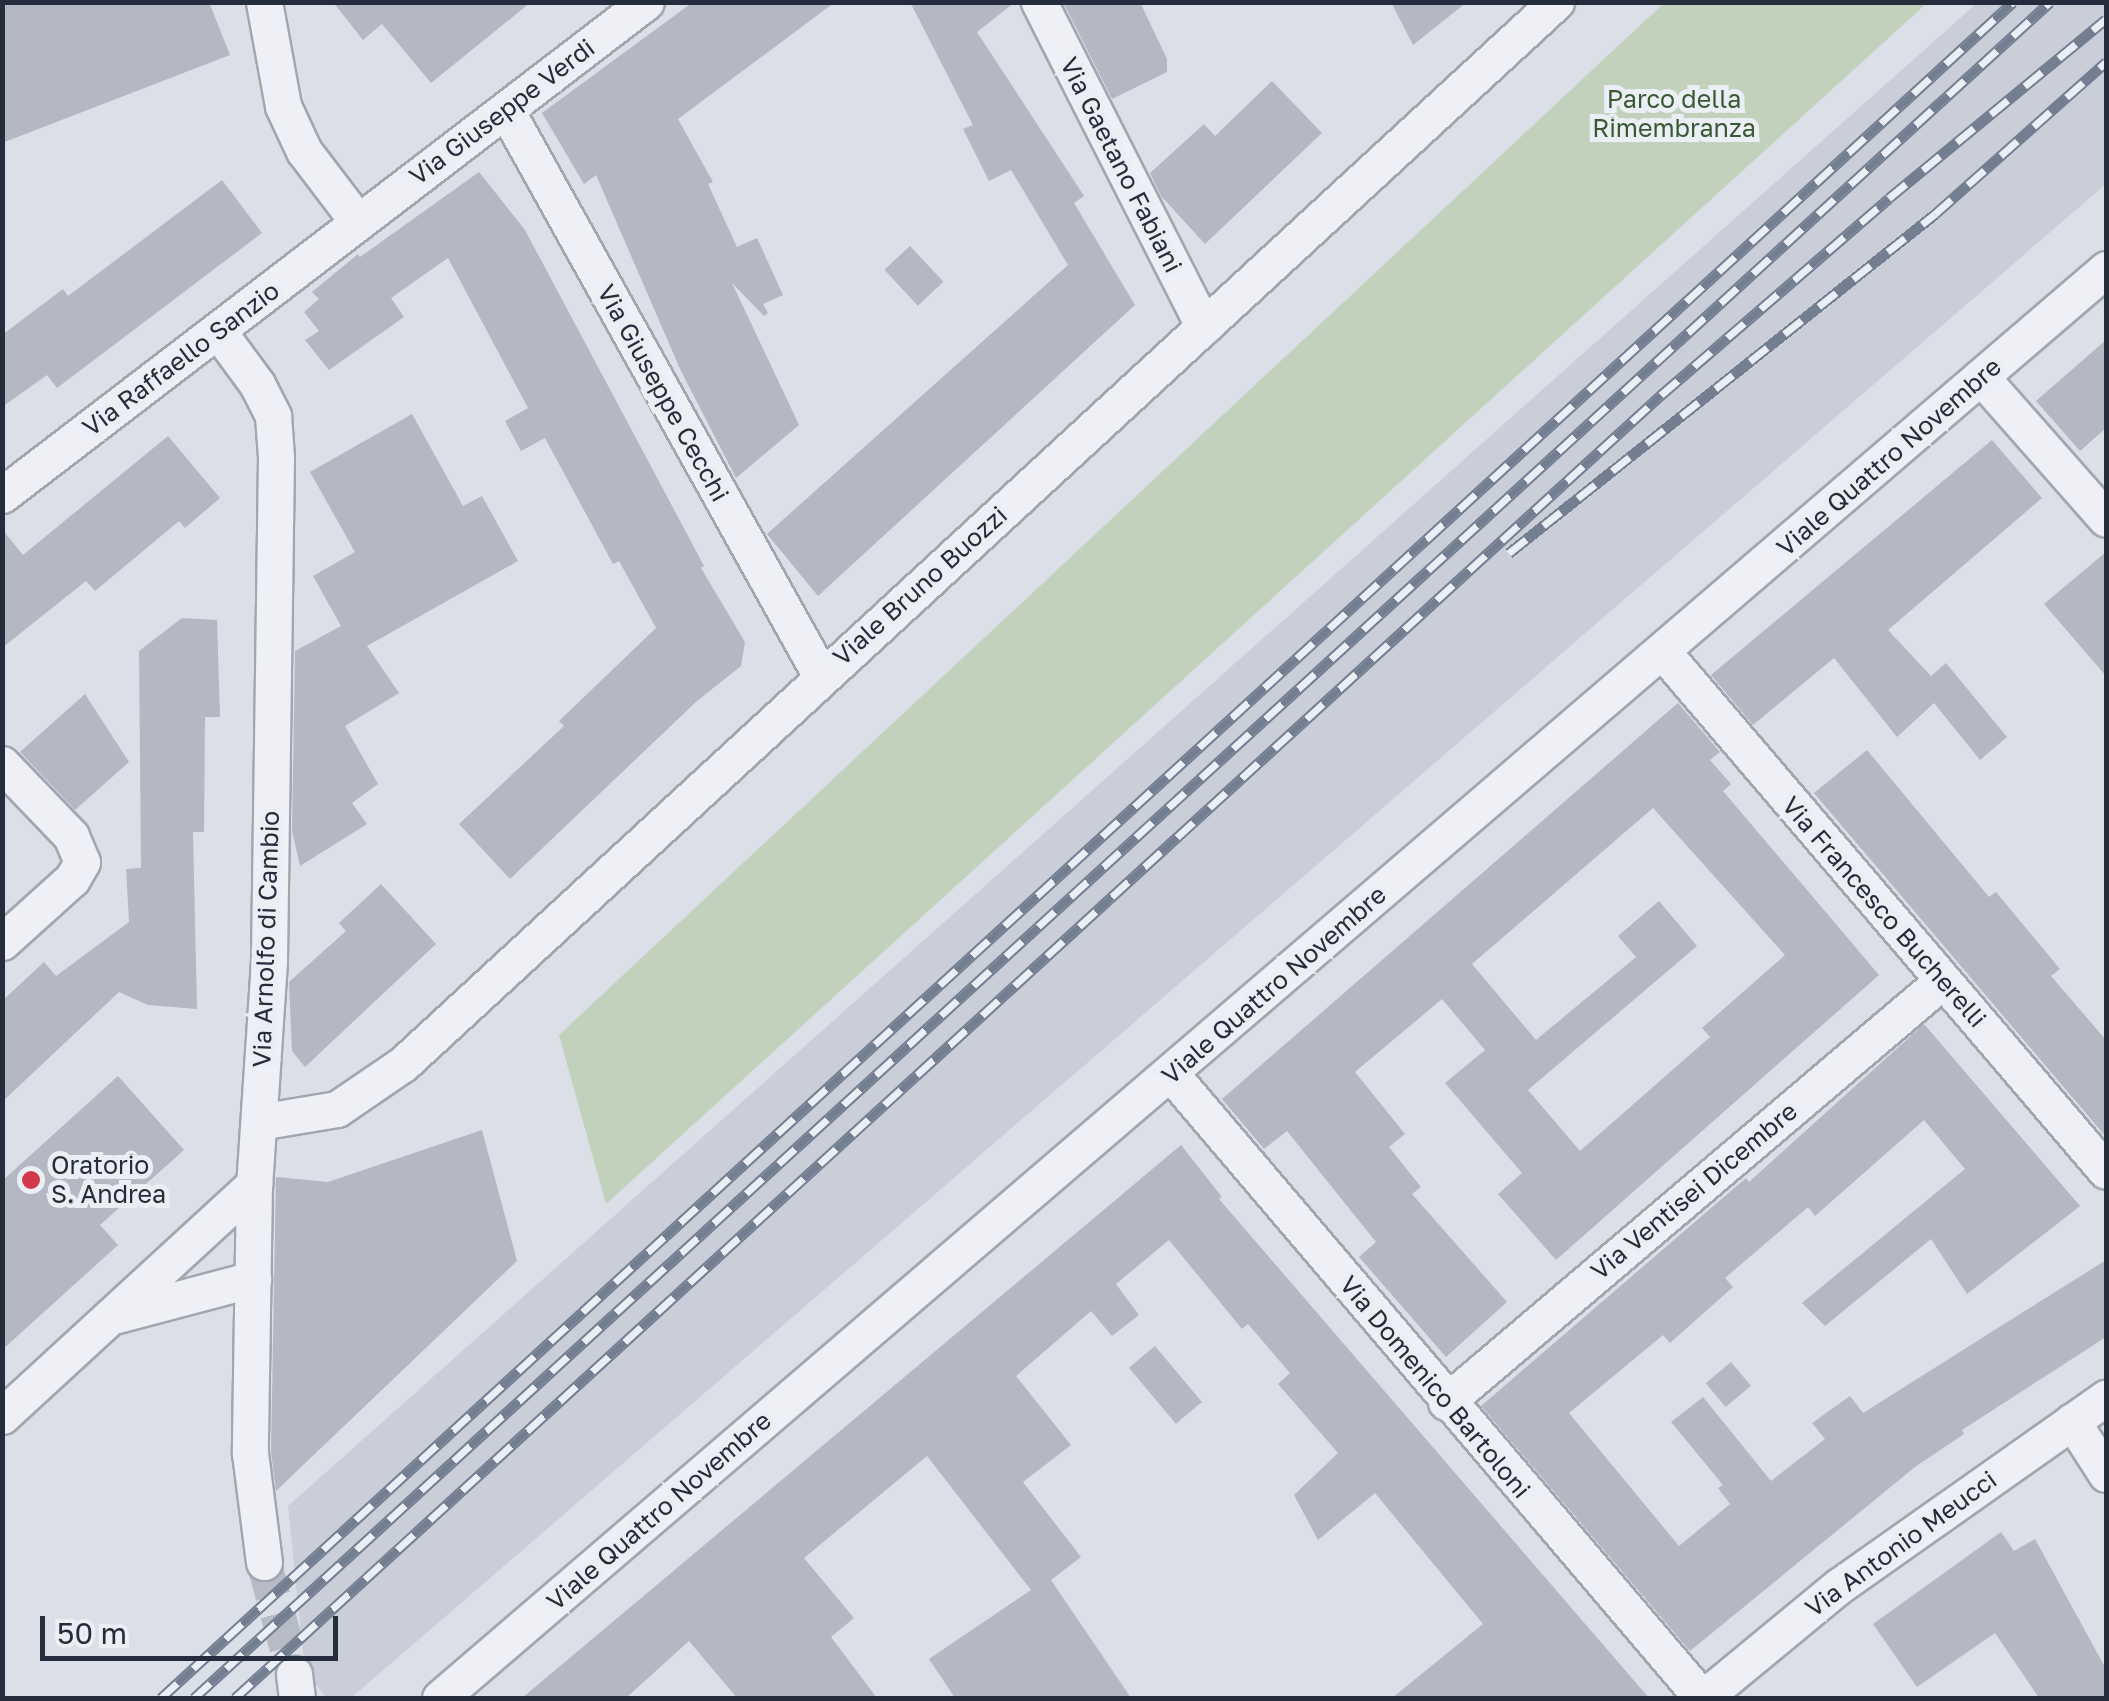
<!DOCTYPE html>
<style>
body{margin:0}
#map{position:relative;width:2109px;height:1701px;overflow:hidden;background:#dbdfe7;font-family:"Golos Text",sans-serif}
div>[style]{position:absolute}
.built>*{inset:0;background:#c9ced9}
.green>*{inset:0;background:#c1d1bc}
.building>*{inset:0;background:#b3b8c3;transform-origin:0 0}
.street-tunnel>*{height:35px;margin-top:-17.5px;transform-origin:0;background:repeating-linear-gradient(90deg,#b7bbc5 0 35px,transparent 0 53px)}
.roads{filter:drop-shadow(2px 0 #a1a6b1) drop-shadow(-2px 0 #a1a6b1) drop-shadow(0 2px #a1a6b1) drop-shadow(0 -2px #a1a6b1)}
.street>*{height:35px;margin:-17.5px;padding:0 17.5px;transform-origin:17.5px;border-radius:17.5px;background:#eef0f5}
.rail>*{height:11px;margin-top:-5.5px;transform-origin:0;background:repeating-linear-gradient(90deg,#ebeef4 0 22px,#747e91 0 44px);box-sizing:border-box;border-block:2px solid #747e91}
.dots>*{width:28px;height:28px;translate:-50% -50%;box-sizing:border-box;border:5px solid #ebeef4;border-radius:50%}
span{translate:-50% -50%;white-space:nowrap;text-align:center;line-height:1.15;-webkit-text-stroke:10px #ebeef4;paint-order:stroke}
.park-label{font-size:25px;color:#385932}
.street-label{font-size:25px;color:#252d3d}
.poi-label{font-size:25px;color:#252d3d}
.left{translate:0 -50%;text-align:left}
.frame{position:absolute;inset:0;border:5px solid #252d3d;pointer-events:none}
.scale{position:absolute;left:40px;top:1616px;width:298px;height:45px;box-sizing:border-box;border:5px solid #252d3d;border-top:0;padding-left:12px;font-size:30px;line-height:35px;white-space:nowrap;color:#252d3d;-webkit-text-stroke:8px #ebeef4;paint-order:stroke}
</style>
<div id="map">
<div class="built">
<i style="clip-path:polygon(1977px 3px,2106px 3px,2106px 184px,351px 1698px,327px 1698px,305px 1671px,288px 1506px)"></i>
</div>
<div class="green">
<i style="clip-path:polygon(1664px 3px,1927px 3px,606px 1204px,559px 1035px)"></i>
</div>
<div class="building">
<i style="clip-path:polygon(2px 2px,209px 2px,230px 55px,2px 143px)"></i>
<i style="clip-path:polygon(333px 2px,531px 2px,431px 83px,382px 24px,363px 40px)"></i>
<i style="clip-path:polygon(693px 2px,835px 2px,678px 119px,713px 182px,708px 184px,737px 247px,757px 238px,783px 295px,763px 304px,768px 313px,764px 316px,732px 283px,799px 425px,736px 478px,681px 371px,596px 175px,584px 184px,542px 113px)"></i>
<i style="clip-path:polygon(910px 2px,1015px 2px,977px 32px,1084px 196px,1074px 203px,1135px 305px,818px 596px,767px 534px,1068px 265px,1011px 170px,989px 181px,963px 129px,973px 125px)"></i>
<i style="clip-path:polygon(1063px 2px,1140px 2px,1167px 59px,1167px 72px,1112px 99px)"></i>
<i style="clip-path:polygon(1391px 2px,1467px 2px,1413px 45px)"></i>
<i style="clip-path:polygon(1272px 81px,1322px 133px,1205px 244px,1161px 196px,1150px 173px,1204px 124px,1215px 136px)"></i>
<i style="clip-path:polygon(479px 172px,525px 230px,695px 549px,704px 566px,701px 568px,745px 642px,741px 666px,697px 701px,510px 879px,459px 824px,564px 726px,559px 721px,656px 628px,619px 561px,613px 564px,545px 438px,521px 451px,505px 421px,528px 408px,448px 258px,391px 298px,404px 317px,329px 370px,305px 340px,319px 331px,304px 312px,319px 299px,312px 292px,358px 254px,360px 257px)"></i>
<i style="clip-path:polygon(222px 180px,262px 233px,57px 388px,47px 375px,2px 407px,2px 335px,63px 289px,68px 296px)"></i>
<i style="left:910px;top:246px;width:49px;height:35px;rotate:47deg"></i>
<i style="clip-path:polygon(2106px 340px,2106px 428px,2080px 451px,2036px 401px)"></i>
<i style="clip-path:polygon(412px 414px,463px 506px,482px 496px,518px 561px,367px 646px,399px 693px,345px 726px,378px 784px,352px 803px,367px 824px,300px 866px,292px 831px,295px 651px,341px 626px,313px 576px,355px 552px,310px 472px)"></i>
<i style="clip-path:polygon(168px 436px,220px 498px,185px 528px,179px 521px,95px 591px,86px 581px,2px 648px,2px 529px,23px 555px)"></i>
<i style="clip-path:polygon(1992px 440px,2042px 498px,1888px 630px,1931px 676px,1946px 663px,2007px 737px,1980px 760px,1934px 703px,1897px 737px,1834px 658px,1753px 725px,1711px 675px)"></i>
<i style="clip-path:polygon(2106px 552px,2106px 676px,2044px 604px)"></i>
<i style="clip-path:polygon(182px 618px,217px 620px,220px 717px,205px 717px,204px 832px,193px 832px,197px 1009px,148px 1005px,119px 992px,2px 1102px,2px 1001px,44px 962px,56px 976px,129px 922px,126px 869px,141px 868px,139px 651px)"></i>
<i style="clip-path:polygon(85px 694px,129px 762px,75px 810px,20px 752px)"></i>
<i style="clip-path:polygon(evenodd,1678px 703px,1720px 752px,1710px 760px,1731px 784px,1723px 791px,1879px 975px,1556px 1260px,1498px 1194px,1522px 1173px,1445px 1083px,1485px 1050px,1442px 999px,1355px 1072px,1405px 1134px,1389px 1147px,1421px 1187px,1412px 1194px,1507px 1302px,1446px 1357px,1359px 1257px,1376px 1242px,1287px 1131px,1264px 1149px,1222px 1099px,1678px 703px,1653px 808px,1785px 955px,1702px 1028px,1710px 1037px,1580px 1151px,1528px 1090px,1697px 946px,1659px 901px,1618px 936px,1636px 957px,1536px 1040px,1472px 964px,1653px 808px)"></i>
<i style="clip-path:polygon(1867px 750px,1989px 897px,1996px 892px,2060px 969px,2051px 976px,2106px 1040px,2106px 1137px,1814px 793px)"></i>
<i style="clip-path:polygon(381px 884px,436px 944px,305px 1067px,292px 1051px,289px 982px,346px 931px,339px 923px)"></i>
<i style="clip-path:polygon(1924px 1024px,2080px 1206px,1967px 1294px,1931px 1239px,1825px 1326px,1802px 1303px,1965px 1169px,1924px 1120px,1815px 1216px,1808px 1207px,1725px 1278px,1733px 1287px,1670px 1343px,1663px 1335px,1569px 1413px,1679px 1546px,1730px 1504px,1718px 1488px,1723px 1485px,1671px 1422px,1703px 1397px,1771px 1481px,1825px 1439px,1812px 1423px,1850px 1396px,1863px 1413px,2106px 1260px,2106px 1337px,1962px 1430px,1964px 1434px,1915px 1467px,1690px 1651px,1481px 1406px,1746px 1178px,1749px 1182px)"></i>
<i style="clip-path:polygon(118px 1076px,184px 1150px,100px 1225px,118px 1245px,2px 1350px,2px 1181px)"></i>
<i style="clip-path:polygon(482px 1130px,517px 1261px,276px 1491px,271px 1452px,276px 1177px,328px 1182px)"></i>
<i style="clip-path:polygon(1181px 1145px,1222px 1197px,1219px 1199px,1649px 1698px,1392px 1698px,1483px 1624px,1375px 1493px,1318px 1540px,1294px 1495px,1338px 1453px,1278px 1384px,1290px 1373px,1248px 1324px,1242px 1329px,1169px 1240px,1116px 1284px,1139px 1315px,1112px 1336px,1091px 1311px,1016px 1376px,1071px 1445px,1023px 1482px,1081px 1557px,1051px 1580px,1131px 1698px,955px 1698px,929px 1659px,1031px 1590px,927px 1456px,804px 1558px,854px 1618px,831px 1637px,877px 1698px,737px 1698px,689px 1641px,626px 1698px,522px 1698px)"></i>
<i style="left:1155px;top:1346px;width:73px;height:34px;rotate:50deg"></i>
<i style="left:1731px;top:1362px;width:31px;height:33px;rotate:50deg"></i>
<i style="clip-path:polygon(2001px 1532px,2014px 1551px,2035px 1539px,2106px 1669px,2106px 1698px,2039px 1698px,1995px 1633px,1917px 1687px,1873px 1624px)"></i>
</div>
<div class="street-tunnel">
<i style="left:264px;top:1562px;width:116px;rotate:75deg"></i>
</div>
<div class="roads">
<div class="street">
<i style="left:264px;top:2px;width:106px;rotate:79.6deg"></i>
<i style="left:283px;top:106px;width:50px;rotate:65deg"></i>
<i style="left:304px;top:151px;width:89px;rotate:52.7deg"></i>
<i style="left:1039px;top:2px;width:364px;rotate:63.1deg"></i>
<i style="left:506px;top:110px;width:648px;rotate:60.9deg"></i>
<i style="left:218px;top:331px;width:66px;rotate:53.7deg"></i>
<i style="left:257px;top:384px;width:36px;rotate:63deg"></i>
<i style="left:273px;top:416px;width:41px;rotate:85.8deg"></i>
<i style="left:276px;top:457px;width:504px;rotate:90.8deg"></i>
<i style="left:269px;top:961px;width:224px;rotate:93.8deg"></i>
<i style="left:254px;top:1184px;width:269px;rotate:90.9deg"></i>
<i style="left:250px;top:1453px;width:110px;rotate:82.7deg"></i>
<i style="left:1981px;top:377px;width:189px;rotate:48.6deg"></i>
<i style="left:2px;top:495px;width:811px;rotate:-37.44deg"></i>
<i style="left:1663px;top:652px;width:682px;rotate:49.52deg"></i>
<i style="left:2px;top:764px;width:100px;rotate:46.2deg"></i>
<i style="left:71px;top:836px;width:28px;rotate:67deg"></i>
<i style="left:82px;top:862px;width:20px;rotate:120deg"></i>
<i style="left:72px;top:879px;width:94px;rotate:138deg"></i>
<i style="left:1171px;top:1074px;width:819px;rotate:49.6deg"></i>
<i style="left:259px;top:1122px;width:79px;rotate:-9.5deg"></i>
<i style="left:337px;top:1109px;width:80px;rotate:-34.3deg"></i>
<i style="left:403px;top:1064px;width:1568px;rotate:-42.65deg"></i>
<i style="left:117px;top:1315px;width:141px;rotate:-14.8deg"></i>
<i style="left:1446px;top:1402px;width:651px;rotate:-40.32deg"></i>
<i style="left:2px;top:1416px;width:343px;rotate:-42.6deg"></i>
<i style="left:2072px;top:1421px;width:63px;rotate:57.3deg"></i>
<i style="left:294px;top:1674px;width:24px;rotate:83deg"></i>
<i style="left:440px;top:1698px;width:2195px;rotate:-40.62deg"></i>
<i style="left:1703px;top:1698px;width:176px;rotate:-39.5deg"></i>
<i style="left:1839px;top:1586px;width:327px;rotate:-35.2deg"></i>
</div>
</div>
<div class="rail">
<i style="left:1509px;top:553px;width:544px;rotate:-38.51deg"></i>
<i style="left:1935px;top:214px;width:229px;rotate:-41.6deg"></i>
<i style="left:161px;top:1698px;width:2511px;rotate:-42.48deg"></i>
<i style="left:194px;top:1698px;width:2514px;rotate:-42.42deg"></i>
<i style="left:235px;top:1698px;width:1932px;rotate:-42.42deg"></i>
<i style="left:1661px;top:395px;width:301px;rotate:-40.8deg"></i>
<i style="left:1889px;top:198px;width:281px;rotate:-39.5deg"></i>
</div>
<div class="dots">
<i style="left:31px;top:1180px;background:#d23a4b"></i>
</div>
<div class="park-label">
<span style="left:1674px;top:114px">Parco della<br>Rimembranza</span>
</div>
<div class="street-label">
<span style="left:502px;top:112px;rotate:-37deg">Via Giuseppe Verdi</span>
<span style="left:1121px;top:165px;rotate:63deg">Via Gaetano Fabiani</span>
<span style="left:181px;top:359px;rotate:-37deg">Via Raffaello Sanzio</span>
<span style="left:663px;top:393px;rotate:61deg">Via Giuseppe Cecchi</span>
<span style="left:1889px;top:457px;rotate:-41deg">Viale Quattro Novembre</span>
<span style="left:920px;top:586px;rotate:-42deg">Viale Bruno Buozzi</span>
<span style="left:1884px;top:912px;rotate:49deg">Via Francesco Bucherelli</span>
<span style="left:266px;top:939px;rotate:-88deg">Via Arnolfo di Cambio</span>
<span style="left:1274px;top:985px;rotate:-41deg">Viale Quattro Novembre</span>
<span style="left:1694px;top:1191px;rotate:-40deg">Via Ventisei Dicembre</span>
<span style="left:1435px;top:1387px;rotate:50deg">Via Domenico Bartoloni</span>
<span style="left:659px;top:1511px;rotate:-41deg">Viale Quattro Novembre</span>
<span style="left:1901px;top:1544px;rotate:-36deg">Via Antonio Meucci</span>
</div>
<div class="poi-label">
<span class="left" style="left:51px;top:1180px">Oratorio<br>S. Andrea</span>
</div>
<div class="frame"></div>
<div class="scale">50 m</div>
</div>
